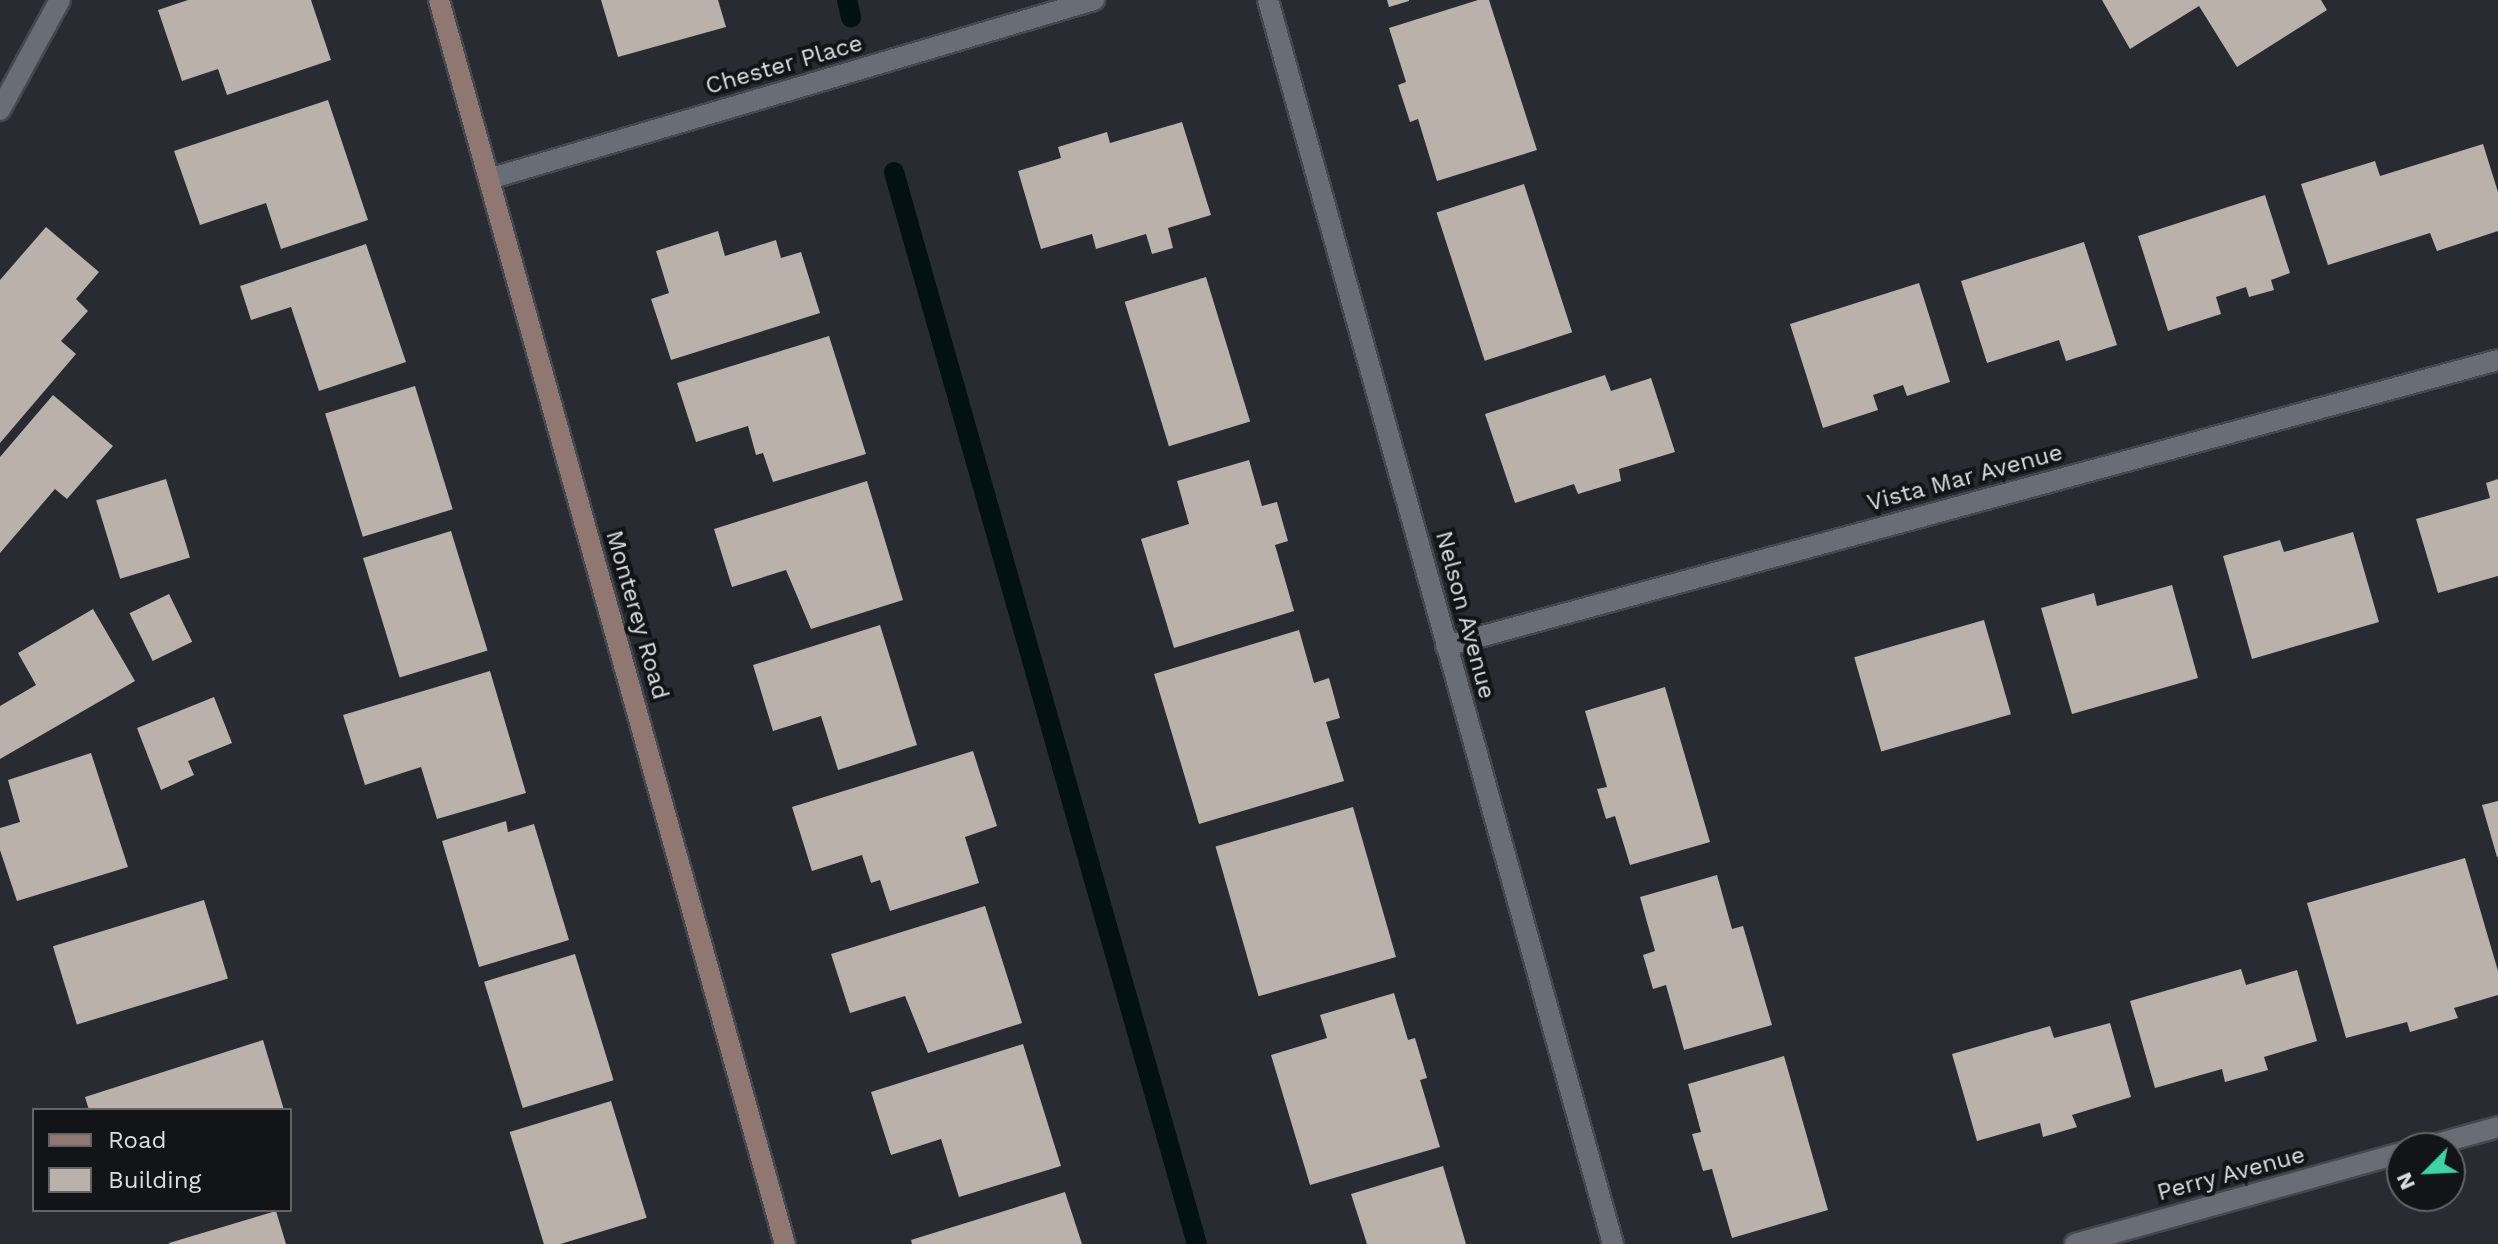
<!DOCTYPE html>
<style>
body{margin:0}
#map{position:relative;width:2498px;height:1244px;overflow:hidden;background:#282b32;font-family:"Work Sans",sans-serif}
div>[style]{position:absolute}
.stream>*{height:20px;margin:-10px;padding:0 10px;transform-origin:10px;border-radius:10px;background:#021214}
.building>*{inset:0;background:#b9b1aa;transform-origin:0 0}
.roads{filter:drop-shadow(2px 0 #45484e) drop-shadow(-2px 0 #45484e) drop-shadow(0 2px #45484e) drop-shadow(0 -2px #45484e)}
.minor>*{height:20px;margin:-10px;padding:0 10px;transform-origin:10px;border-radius:10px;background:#696e76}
.secondary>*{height:20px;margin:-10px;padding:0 10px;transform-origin:10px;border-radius:10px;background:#907772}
span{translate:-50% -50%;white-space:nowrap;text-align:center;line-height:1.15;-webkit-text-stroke:8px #121417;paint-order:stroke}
.street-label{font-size:24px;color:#dadde2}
.legend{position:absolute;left:32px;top:1108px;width:260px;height:104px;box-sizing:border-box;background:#121417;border:2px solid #626468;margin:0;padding:10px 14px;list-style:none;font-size:24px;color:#dadde2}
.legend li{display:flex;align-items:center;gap:16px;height:40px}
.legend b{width:40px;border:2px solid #626468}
.north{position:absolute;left:2386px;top:1132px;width:80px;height:80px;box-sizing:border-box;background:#121417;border:2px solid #626468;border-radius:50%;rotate:246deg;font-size:22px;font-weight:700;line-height:32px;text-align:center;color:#dadde2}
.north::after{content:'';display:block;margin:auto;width:28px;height:36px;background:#3dd4a3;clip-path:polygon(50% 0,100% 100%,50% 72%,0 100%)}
</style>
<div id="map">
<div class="stream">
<i style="left:847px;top:0;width:18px;rotate:77deg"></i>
<i style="left:894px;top:172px;width:1114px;rotate:74.22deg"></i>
</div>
<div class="building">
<i style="clip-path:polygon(188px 0,311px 0,331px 60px,227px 95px,218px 69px,182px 81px,158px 10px)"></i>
<i style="clip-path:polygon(601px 0,718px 0,726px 27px,618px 57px)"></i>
<i style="clip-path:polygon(1387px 0,1409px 0,1409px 1px,1389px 7px)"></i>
<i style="clip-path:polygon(1478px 0,1489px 0,1537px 150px,1437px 181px,1418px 119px,1410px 122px,1398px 85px,1406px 82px,1389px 28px)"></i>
<i style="clip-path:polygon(2102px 0,2321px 0,2327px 10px,2237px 67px,2199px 6px,2130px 49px)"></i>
<i style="clip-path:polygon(328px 100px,368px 220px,281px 249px,266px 203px,200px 225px,174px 151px)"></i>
<i style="clip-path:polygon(1182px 122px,1211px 215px,1168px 228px,1173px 248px,1152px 254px,1146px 234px,1096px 249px,1092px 234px,1041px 249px,1018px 171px,1061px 158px,1058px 147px,1107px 132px,1110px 143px)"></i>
<i style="clip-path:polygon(2483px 144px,2498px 192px,2498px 231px,2437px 251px,2430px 233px,2328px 265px,2301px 184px,2375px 161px,2380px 176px)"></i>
<i style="left:1524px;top:184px;width:156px;height:92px;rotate:72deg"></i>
<i style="clip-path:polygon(2265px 195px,2290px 273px,2271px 280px,2274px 290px,2249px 297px,2246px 287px,2216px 297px,2221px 314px,2168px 331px,2138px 236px)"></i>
<i style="clip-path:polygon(46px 227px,99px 272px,76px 299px,88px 311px,61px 341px,76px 354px,0 443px,0 280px)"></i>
<i style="clip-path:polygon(718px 231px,725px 256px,776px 240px,781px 258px,801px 252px,820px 313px,671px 360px,651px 299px,669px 293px,656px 251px)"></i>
<i style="clip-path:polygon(2084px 242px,2117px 345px,2066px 361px,2059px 340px,1987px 363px,1961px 281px)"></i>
<i style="clip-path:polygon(366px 244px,406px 362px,319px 391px,291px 307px,251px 320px,240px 286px)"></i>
<i style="left:1206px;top:277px;width:151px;height:85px;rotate:73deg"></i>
<i style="clip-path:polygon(1919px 283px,1950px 382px,1907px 396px,1903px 385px,1873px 395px,1878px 410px,1823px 428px,1790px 324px)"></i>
<i style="clip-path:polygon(829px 336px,866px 454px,773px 482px,763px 453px,756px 455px,748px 426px,696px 442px,677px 383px)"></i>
<i style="clip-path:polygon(1605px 375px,1611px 391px,1651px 378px,1675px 452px,1619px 469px,1621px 481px,1578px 494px,1574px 484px,1515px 503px,1485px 414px)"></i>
<i style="left:415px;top:386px;width:129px;height:94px;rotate:73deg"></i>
<i style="clip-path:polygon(53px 395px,113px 446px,67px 499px,55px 489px,0 553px,0 457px)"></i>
<i style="clip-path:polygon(1249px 460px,1262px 506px,1277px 502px,1288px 541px,1275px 545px,1294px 611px,1174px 648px,1141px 539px,1189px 524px,1177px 481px)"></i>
<i style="left:166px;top:479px;width:82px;height:73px;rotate:73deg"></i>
<i style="clip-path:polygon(2498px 479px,2498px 576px,2438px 593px,2416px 519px,2490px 498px,2486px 483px)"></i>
<i style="clip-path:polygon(867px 481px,903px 600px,811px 629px,786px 570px,732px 587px,714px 529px)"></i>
<i style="left:451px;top:531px;width:125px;height:92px;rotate:73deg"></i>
<i style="clip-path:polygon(2353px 532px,2379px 622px,2252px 659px,2223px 556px,2280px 540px,2284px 552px)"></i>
<i style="clip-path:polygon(2172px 585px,2198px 678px,2072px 714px,2041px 608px,2094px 593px,2097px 606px)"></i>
<i style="left:169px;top:594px;width:53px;height:44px;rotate:64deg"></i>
<i style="clip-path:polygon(93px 609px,135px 681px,0 759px,0 706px,36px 685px,18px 653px)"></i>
<i style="left:1984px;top:620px;width:98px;height:135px;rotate:74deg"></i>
<i style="clip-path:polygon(880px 625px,917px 745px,838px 770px,821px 716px,773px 731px,753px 665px)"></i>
<i style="clip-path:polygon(1299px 630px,1314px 683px,1329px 678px,1340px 718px,1326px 722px,1344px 781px,1199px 824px,1154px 674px)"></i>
<i style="clip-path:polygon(490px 671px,526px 793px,437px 819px,421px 767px,365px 785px,343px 715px)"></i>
<i style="clip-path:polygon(1665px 687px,1710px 842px,1630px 865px,1615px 816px,1606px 819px,1597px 789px,1607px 787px,1585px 711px)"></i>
<i style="clip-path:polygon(214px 697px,232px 743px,188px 761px,194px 775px,161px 790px,137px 728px)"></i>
<i style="clip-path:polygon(973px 751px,997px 826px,965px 837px,979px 883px,890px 911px,880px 880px,871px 883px,862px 855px,812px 871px,792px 807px)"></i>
<i style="clip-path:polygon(91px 753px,128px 867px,17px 901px,0 850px,0 828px,20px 822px,8px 780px)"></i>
<i style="clip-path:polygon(2498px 801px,2498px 857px,2497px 857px,2482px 805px)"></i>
<i style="left:1353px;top:807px;width:156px;height:143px;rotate:74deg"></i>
<i style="clip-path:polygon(506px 821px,508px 832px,534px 824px,569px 940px,479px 967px,442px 841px)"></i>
<i style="clip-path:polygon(2465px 858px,2498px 971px,2498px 995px,2454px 1008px,2458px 1018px,2410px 1032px,2407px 1022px,2346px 1038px,2307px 903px)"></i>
<i style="clip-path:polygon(1717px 875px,1732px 929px,1743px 926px,1772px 1025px,1684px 1050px,1666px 985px,1653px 989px,1643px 955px,1655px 951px,1640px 897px)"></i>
<i style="left:204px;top:900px;width:82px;height:158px;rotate:73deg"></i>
<i style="clip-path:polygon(985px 906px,1022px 1023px,928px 1053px,905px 996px,850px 1013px,831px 954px)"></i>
<i style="left:575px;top:954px;width:132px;height:95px;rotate:73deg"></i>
<i style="clip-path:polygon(2241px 969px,2246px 985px,2297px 970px,2317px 1041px,2264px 1057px,2268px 1070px,2225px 1082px,2222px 1069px,2155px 1088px,2130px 1001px)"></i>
<i style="clip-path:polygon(1394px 993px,1408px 1040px,1415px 1038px,1427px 1078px,1420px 1080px,1440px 1147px,1310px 1185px,1271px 1055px,1327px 1038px,1320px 1015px)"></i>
<i style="clip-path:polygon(2110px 1023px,2131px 1097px,2072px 1115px,2077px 1127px,2043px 1137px,2040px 1123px,1977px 1141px,1952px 1054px,2050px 1026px,2054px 1038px)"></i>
<i style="clip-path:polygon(263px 1040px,284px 1110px,89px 1110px,85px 1097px)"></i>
<i style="clip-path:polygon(1023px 1044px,1061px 1166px,959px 1197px,941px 1139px,891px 1155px,871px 1092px)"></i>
<i style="clip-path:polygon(1784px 1056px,1828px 1210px,1732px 1238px,1712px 1169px,1703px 1171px,1692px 1134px,1701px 1132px,1688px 1084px)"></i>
<i style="left:611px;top:1101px;width:122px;height:106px;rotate:73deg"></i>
<i style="clip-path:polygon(1443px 1166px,1466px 1244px,1367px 1244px,1351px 1194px)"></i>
<i style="clip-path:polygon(1065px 1192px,1082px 1244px,912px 1244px,911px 1240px)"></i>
<i style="clip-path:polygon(276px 1211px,286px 1244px,169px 1244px,169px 1243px)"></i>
</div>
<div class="roads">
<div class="minor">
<i style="left:1268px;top:0;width:1291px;rotate:74.5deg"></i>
<i style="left:0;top:110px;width:125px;rotate:-61.4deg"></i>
<i style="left:489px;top:179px;width:631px;rotate:-16.48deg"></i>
<i style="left:1446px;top:646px;width:1090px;rotate:-15.21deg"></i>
<i style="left:2422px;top:1148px;width:79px;rotate:-15.4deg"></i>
<i style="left:2075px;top:1244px;width:339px;rotate:-15.6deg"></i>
</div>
<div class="secondary">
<i style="left:439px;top:0;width:1291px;rotate:74.46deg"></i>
</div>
</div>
<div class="street-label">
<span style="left:784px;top:65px;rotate:-16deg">Chester Place</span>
<span style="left:1965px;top:478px;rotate:-15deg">Vista Mar Avenue</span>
<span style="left:637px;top:615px;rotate:74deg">Monterey Road</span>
<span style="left:1465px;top:615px;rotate:75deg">Nelson Avenue</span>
<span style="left:2231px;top:1174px;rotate:-15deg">Perry Avenue</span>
</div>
<ul class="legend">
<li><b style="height:10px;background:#907772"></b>Road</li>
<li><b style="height:22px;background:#b9b1aa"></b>Building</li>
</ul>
<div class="north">N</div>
</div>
